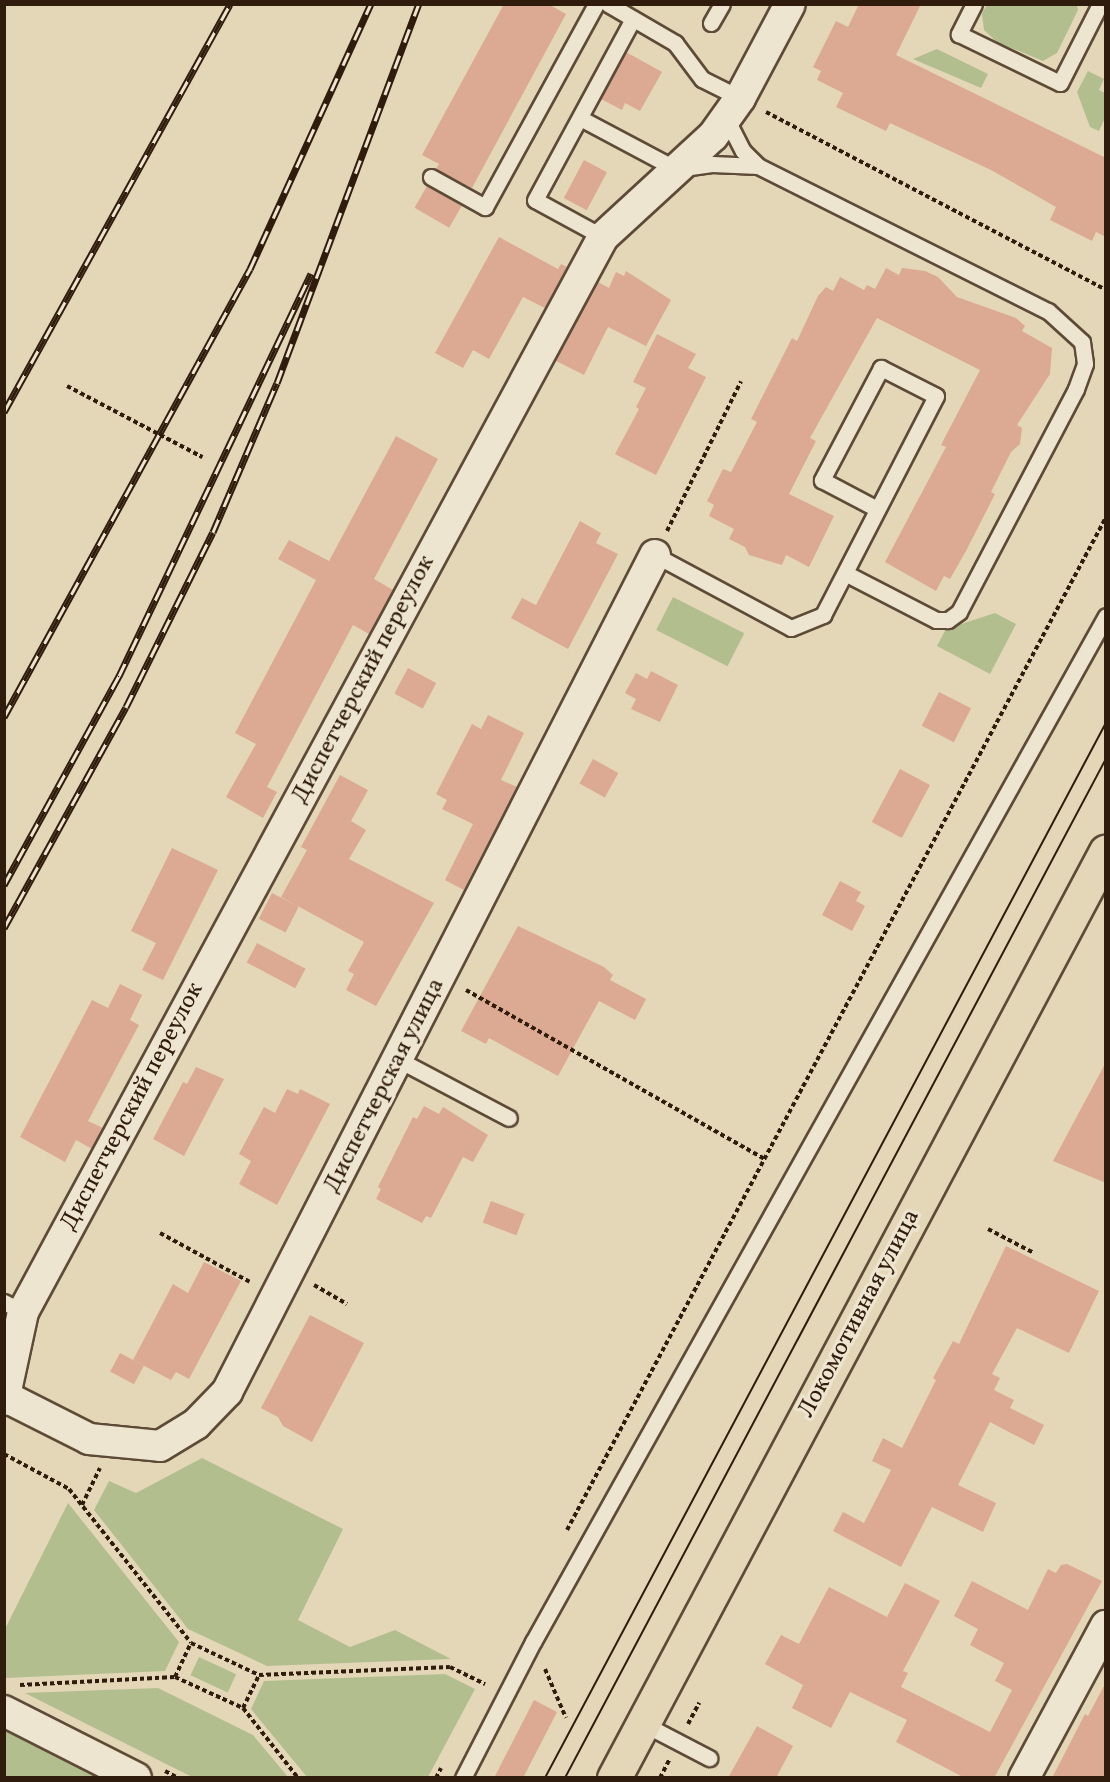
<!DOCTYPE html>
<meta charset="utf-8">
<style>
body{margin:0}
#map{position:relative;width:1110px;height:1782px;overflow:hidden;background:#e3d7b7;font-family:Vollkorn,serif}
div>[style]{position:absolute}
.green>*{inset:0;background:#b3be8f;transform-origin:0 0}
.building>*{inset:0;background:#dcaa92;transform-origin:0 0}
.path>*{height:4px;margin-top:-2px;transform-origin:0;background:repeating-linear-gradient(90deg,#301c0c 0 4.5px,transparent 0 7.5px)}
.roads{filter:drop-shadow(2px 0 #5d4b37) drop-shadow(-2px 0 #5d4b37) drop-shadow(0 2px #5d4b37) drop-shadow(0 -2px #5d4b37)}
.service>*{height:15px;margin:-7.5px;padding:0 7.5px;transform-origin:7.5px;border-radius:7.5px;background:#ede5d0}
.minor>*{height:30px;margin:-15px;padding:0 15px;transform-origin:15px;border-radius:15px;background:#ede5d0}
.primary>*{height:33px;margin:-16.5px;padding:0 16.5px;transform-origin:16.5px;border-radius:16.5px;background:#e3d7b7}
.tram>*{height:1.5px;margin:-0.75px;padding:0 0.75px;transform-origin:0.75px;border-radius:0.75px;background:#301c0c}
.rail>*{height:7px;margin-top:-3.5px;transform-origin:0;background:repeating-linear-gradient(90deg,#ede5d0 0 14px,#301c0c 0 28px);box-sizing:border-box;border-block:2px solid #301c0c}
span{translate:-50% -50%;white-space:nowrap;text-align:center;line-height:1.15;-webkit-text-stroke:6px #ede5d0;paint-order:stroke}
.street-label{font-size:24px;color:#301c0c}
.frame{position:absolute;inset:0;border:6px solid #301c0c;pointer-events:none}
</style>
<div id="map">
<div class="green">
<i style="clip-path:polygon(987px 4px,1077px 5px,1078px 10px,1057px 53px,1043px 61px,997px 42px,984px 30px,982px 14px)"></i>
<i style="clip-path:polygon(937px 49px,988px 74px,981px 88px,913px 59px)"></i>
<i style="clip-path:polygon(1088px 71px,1104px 79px,1099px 90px,1105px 93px,1105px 118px,1099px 131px,1090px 127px,1077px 92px)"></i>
<i style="left:673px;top:597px;width:80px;height:37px;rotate:27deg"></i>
<i style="clip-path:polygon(995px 613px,1016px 624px,990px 674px,937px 646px,946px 629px)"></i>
<i style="clip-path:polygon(202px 1458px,343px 1529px,298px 1620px,350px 1647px,395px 1630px,451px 1659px,267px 1666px,188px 1629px,94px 1510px,109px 1481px,136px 1493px)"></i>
<i style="clip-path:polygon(68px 1503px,179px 1642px,165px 1671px,5px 1678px,5px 1629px)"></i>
<i style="left:199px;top:1657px;width:41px;height:20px;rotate:25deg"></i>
<i style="clip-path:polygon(445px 1674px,475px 1689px,428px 1777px,307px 1777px,251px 1709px,264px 1681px)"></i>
<i style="clip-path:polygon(158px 1688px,253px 1735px,288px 1777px,192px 1777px,25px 1693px)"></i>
<i style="clip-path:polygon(5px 1729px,102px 1777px,5px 1777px)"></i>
</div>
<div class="building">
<i style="clip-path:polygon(504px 4px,548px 4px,566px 14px,472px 188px,436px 169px,439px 164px,422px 155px)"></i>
<i style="clip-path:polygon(859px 4px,921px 4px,896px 55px,1106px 158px,1106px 237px,1096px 232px,1092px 241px,1050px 220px,1056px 207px,991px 170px,890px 123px,886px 131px,836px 107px,843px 93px,817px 80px,821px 71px,813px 67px,836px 21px,848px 27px)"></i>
<i style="clip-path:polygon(626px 52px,662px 72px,640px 111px,625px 103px,622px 110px,601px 99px)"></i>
<i style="left:584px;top:160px;width:26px;height:43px;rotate:28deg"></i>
<i style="left:427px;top:186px;width:40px;height:25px;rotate:30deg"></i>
<i style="clip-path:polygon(499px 237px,558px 269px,561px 264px,567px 267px,545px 308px,523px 297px,489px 359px,473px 350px,463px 368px,435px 353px)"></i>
<i style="clip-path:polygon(886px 268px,899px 275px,902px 268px,925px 271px,938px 277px,957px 297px,1016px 318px,1025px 326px,1022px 331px,1052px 348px,1050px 374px,1017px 425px,1022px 428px,1020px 444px,1011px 452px,991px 492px,995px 494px,966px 551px,950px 579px,944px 576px,936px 591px,885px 562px,946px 447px,941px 445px,980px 370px,877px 318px,810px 438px,816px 441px,789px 494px,834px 516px,809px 567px,786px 555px,782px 565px,749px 555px,745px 547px,729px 539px,734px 529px,709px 516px,714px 505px,707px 501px,723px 469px,731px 472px,757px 422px,751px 419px,792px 338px,797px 341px,818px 296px,826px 287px,833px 291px,840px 277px,864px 290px,867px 285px,875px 289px)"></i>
<i style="clip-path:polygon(626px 271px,671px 300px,646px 346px,608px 327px,584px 375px,556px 361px,598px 282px,609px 288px,616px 272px,624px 276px)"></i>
<i style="clip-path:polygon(657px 334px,696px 354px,688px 368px,706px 377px,656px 475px,615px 454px,639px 409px,636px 407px,646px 388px,633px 382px)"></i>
<i style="clip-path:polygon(396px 436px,438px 459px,374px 579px,393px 590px,369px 634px,353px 625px,267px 787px,277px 792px,263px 818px,226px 797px,256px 744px,235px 733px,316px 580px,278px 559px,289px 540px,329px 561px)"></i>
<i style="clip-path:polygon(580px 521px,601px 533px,596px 543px,618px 554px,568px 649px,511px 618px,522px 598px,536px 605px)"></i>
<i style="left:408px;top:668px;width:32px;height:29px;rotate:28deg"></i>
<i style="clip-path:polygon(651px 671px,678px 685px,660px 722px,631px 709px,636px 699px,625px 693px,636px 673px,647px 679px)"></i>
<i style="left:939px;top:692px;width:36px;height:38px;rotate:27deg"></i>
<i style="clip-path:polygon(488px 715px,524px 733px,501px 780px,517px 787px,464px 890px,445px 880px,473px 824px,442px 809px,447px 800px,436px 794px,472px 724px,481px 729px)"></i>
<i style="left:593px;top:759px;width:29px;height:28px;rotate:29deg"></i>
<i style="left:900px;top:769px;width:34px;height:60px;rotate:28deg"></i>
<i style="clip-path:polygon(340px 775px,368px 790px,351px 821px,366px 830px,349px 859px,434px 903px,376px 1006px,346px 990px,354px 974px,348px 971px,364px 942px,281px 897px,307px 850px,301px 847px)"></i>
<i style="clip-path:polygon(172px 848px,218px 870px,163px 980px,142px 970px,156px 943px,131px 931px)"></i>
<i style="clip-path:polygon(840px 881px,861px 892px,856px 901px,865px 906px,852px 931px,822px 915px)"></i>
<i style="left:272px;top:893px;width:30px;height:29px;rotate:27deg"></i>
<i style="clip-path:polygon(518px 926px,604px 967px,613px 975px,610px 980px,646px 999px,635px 1020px,599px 1001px,558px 1076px,489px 1038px,486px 1044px,461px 1031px)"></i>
<i style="left:257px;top:943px;width:55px;height:22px;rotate:28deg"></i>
<i style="clip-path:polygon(120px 984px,142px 995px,130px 1020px,139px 1025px,88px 1121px,103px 1128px,92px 1149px,76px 1140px,65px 1162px,20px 1137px,92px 1000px,108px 1008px)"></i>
<i style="clip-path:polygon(1106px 1062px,1106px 1183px,1053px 1161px)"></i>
<i style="clip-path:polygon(196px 1067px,224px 1079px,184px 1156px,153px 1139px,183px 1082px,187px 1084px)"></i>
<i style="clip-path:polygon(287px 1089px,298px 1094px,300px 1089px,330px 1104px,277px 1205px,239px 1184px,251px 1161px,239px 1154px,264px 1107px,275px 1113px)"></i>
<i style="clip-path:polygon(424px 1106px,439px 1114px,443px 1107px,488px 1135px,473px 1162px,463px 1157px,431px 1218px,426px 1216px,422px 1223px,376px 1199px,381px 1189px,378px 1187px,413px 1117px,417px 1119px)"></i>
<i style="left:491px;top:1201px;width:36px;height:23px;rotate:21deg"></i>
<i style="clip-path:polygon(1006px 1246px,1099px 1291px,1069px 1353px,1017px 1328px,992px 1374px,1000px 1378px,994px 1390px,1014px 1400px,1010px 1408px,1044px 1425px,1034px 1445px,990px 1422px,958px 1485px,996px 1503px,983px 1532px,932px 1507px,901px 1567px,833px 1531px,843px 1512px,864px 1523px,891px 1470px,872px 1461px,883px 1438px,902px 1448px,936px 1380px,933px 1378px,953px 1341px,959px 1344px)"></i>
<i style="clip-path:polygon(204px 1262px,241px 1281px,189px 1379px,176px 1372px,171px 1380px,133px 1360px,173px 1284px,188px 1293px)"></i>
<i style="clip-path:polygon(310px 1315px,364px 1343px,312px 1442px,283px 1426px,278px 1417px,261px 1408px)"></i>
<i style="left:120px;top:1353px;width:27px;height:21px;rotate:28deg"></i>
<i style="clip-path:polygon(1067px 1564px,1102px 1581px,994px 1778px,965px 1778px,896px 1742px,907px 1720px,850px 1692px,831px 1728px,792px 1708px,803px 1685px,765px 1664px,781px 1635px,799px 1644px,829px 1587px,887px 1617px,905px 1583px,940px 1601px,903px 1671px,908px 1673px,901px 1687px,990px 1732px,1012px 1690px,995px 1681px,1004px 1663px,970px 1645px,978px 1629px,954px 1616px,972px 1581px,1028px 1610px,1048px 1569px,1056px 1573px,1061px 1565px)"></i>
<i style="clip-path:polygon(1106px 1682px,1106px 1778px,1052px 1778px,1085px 1714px,1088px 1716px)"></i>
<i style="clip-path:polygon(534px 1700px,557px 1712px,523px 1778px,494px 1778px)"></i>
<i style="clip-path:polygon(757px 1726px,793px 1746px,776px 1778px,728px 1778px)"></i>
</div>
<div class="path">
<i style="left:766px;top:112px;width:384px;rotate:27.6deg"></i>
<i style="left:67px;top:386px;width:153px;rotate:27.7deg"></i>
<i style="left:667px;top:531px;width:167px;rotate:-63.7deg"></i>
<i style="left:466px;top:990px;width:343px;rotate:29.5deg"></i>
<i style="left:988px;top:1229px;width:52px;rotate:27.6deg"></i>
<i style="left:160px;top:1233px;width:102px;rotate:28.6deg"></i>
<i style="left:314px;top:1285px;width:38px;rotate:30deg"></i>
<i style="left:4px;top:1454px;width:74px;rotate:28.3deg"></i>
<i style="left:69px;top:1489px;width:196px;rotate:51.6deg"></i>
<i style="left:82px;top:1505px;width:41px;rotate:-64.1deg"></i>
<i style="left:567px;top:1530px;width:1147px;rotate:-61.98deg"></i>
<i style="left:545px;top:1669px;width:53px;rotate:66.8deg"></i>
<i style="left:175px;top:1677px;width:75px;rotate:24.5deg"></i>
<i style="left:243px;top:1708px;width:89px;rotate:51.8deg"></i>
<i style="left:20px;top:1685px;width:155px;rotate:-3deg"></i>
<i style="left:175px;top:1677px;width:38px;rotate:-65deg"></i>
<i style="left:191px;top:1643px;width:75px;rotate:25.2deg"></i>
<i style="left:259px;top:1675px;width:191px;rotate:-2.4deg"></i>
<i style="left:450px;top:1667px;width:39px;rotate:26deg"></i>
<i style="left:243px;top:1708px;width:37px;rotate:-64deg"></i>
<i style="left:688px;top:1724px;width:24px;rotate:-62deg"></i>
<i style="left:165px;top:1771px;width:15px;rotate:28deg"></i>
<i style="left:436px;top:1778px;width:11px;rotate:-63deg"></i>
<i style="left:660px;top:1778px;width:20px;rotate:-63deg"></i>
</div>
<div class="roads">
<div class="service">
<i style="left:608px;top:4px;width:78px;rotate:30.2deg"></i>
<i style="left:675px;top:43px;width:45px;rotate:53.1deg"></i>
<i style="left:702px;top:79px;width:42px;rotate:26.6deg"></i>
<i style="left:974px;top:4px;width:34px;rotate:117deg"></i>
<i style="left:959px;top:34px;width:112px;rotate:25.9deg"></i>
<i style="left:1060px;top:83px;width:89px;rotate:-63.1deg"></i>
<i style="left:711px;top:23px;width:22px;rotate:-60deg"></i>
<i style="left:580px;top:118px;width:109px;rotate:28deg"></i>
<i style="left:676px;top:169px;width:36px;rotate:-8deg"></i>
<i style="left:712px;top:164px;width:46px;rotate:2.5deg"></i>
<i style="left:726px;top:118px;width:37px;rotate:63deg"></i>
<i style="left:743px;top:151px;width:21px;rotate:45deg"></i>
<i style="left:758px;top:166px;width:324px;rotate:26.6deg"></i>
<i style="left:1048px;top:311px;width:46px;rotate:42.4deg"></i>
<i style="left:1082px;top:342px;width:22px;rotate:82deg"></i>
<i style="left:1085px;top:364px;width:27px;rotate:110deg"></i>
<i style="left:1076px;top:389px;width:252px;rotate:117.7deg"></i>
<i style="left:959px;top:612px;width:14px;rotate:144deg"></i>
<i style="left:948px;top:620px;width:12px;rotate:180deg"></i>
<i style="left:936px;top:620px;width:102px;rotate:-152.7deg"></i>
<i style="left:431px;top:177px;width:62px;rotate:29.1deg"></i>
<i style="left:485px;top:207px;width:231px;rotate:-61.3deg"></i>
<i style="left:603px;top:237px;width:77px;rotate:-151.4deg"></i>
<i style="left:535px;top:200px;width:206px;rotate:-61.6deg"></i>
<i style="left:655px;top:555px;width:154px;rotate:28.2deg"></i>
<i style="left:791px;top:628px;width:35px;rotate:-22deg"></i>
<i style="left:823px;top:615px;width:246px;rotate:-62.7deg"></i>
<i style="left:936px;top:396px;width:62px;rotate:-153deg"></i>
<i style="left:881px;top:368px;width:127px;rotate:117.8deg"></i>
<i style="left:822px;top:480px;width:62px;rotate:27.8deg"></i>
<i style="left:399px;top:1060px;width:124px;rotate:27.8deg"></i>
<i style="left:4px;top:1302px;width:21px;rotate:28deg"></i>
<i style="left:642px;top:1723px;width:76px;rotate:27.6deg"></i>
<i style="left:463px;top:1778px;width:153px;rotate:-62.8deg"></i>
<i style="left:533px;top:1642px;width:1175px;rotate:-60.82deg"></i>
</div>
<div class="minor">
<i style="left:6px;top:1397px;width:93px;rotate:26.8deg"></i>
<i style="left:89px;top:1439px;width:71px;rotate:5.6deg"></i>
<i style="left:160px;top:1446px;width:42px;rotate:-31.4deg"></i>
<i style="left:196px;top:1424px;width:45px;rotate:-45.9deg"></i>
<i style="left:227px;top:1392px;width:940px;rotate:-62.92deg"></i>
<i style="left:4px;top:1400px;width:90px;rotate:-77.8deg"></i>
<i style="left:23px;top:1312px;width:1221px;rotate:-61.65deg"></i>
<i style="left:603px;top:237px;width:149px;rotate:-42.6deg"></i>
<i style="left:713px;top:136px;width:47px;rotate:-54.6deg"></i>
<i style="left:740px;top:98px;width:106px;rotate:-62deg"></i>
<i style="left:4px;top:1711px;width:148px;rotate:26.9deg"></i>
<i style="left:1024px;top:1778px;width:173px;rotate:-61.7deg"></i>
</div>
<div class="primary">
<i style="left:614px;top:1778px;width:1049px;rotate:-62.04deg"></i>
</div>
</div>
<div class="tram">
<i style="left:545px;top:1778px;width:1195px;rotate:-62deg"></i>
<i style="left:565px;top:1778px;width:1154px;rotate:-62.04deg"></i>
</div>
<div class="rail">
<i style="left:4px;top:412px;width:466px;rotate:-61deg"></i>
<i style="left:4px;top:717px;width:511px;rotate:-61.23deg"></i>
<i style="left:250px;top:269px;width:291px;rotate:-65.5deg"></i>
<i style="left:4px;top:885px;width:239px;rotate:-61.2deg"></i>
<i style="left:119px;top:676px;width:446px;rotate:-64.5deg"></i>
<i style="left:4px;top:928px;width:252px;rotate:-61.1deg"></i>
<i style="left:126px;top:707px;width:195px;rotate:-63.6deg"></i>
<i style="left:213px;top:532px;width:162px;rotate:-66.8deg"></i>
<i style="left:277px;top:383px;width:405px;rotate:-69.5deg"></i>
</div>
<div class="street-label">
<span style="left:364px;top:680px;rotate:-62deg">Диспетчерский переулок</span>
<span style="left:385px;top:1086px;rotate:-63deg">Диспетчерская улица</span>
<span style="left:133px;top:1107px;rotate:-62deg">Диспетчерский переулок</span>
<span style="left:860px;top:1314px;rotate:-62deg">Локомотивная улица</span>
</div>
<div class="frame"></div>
</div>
